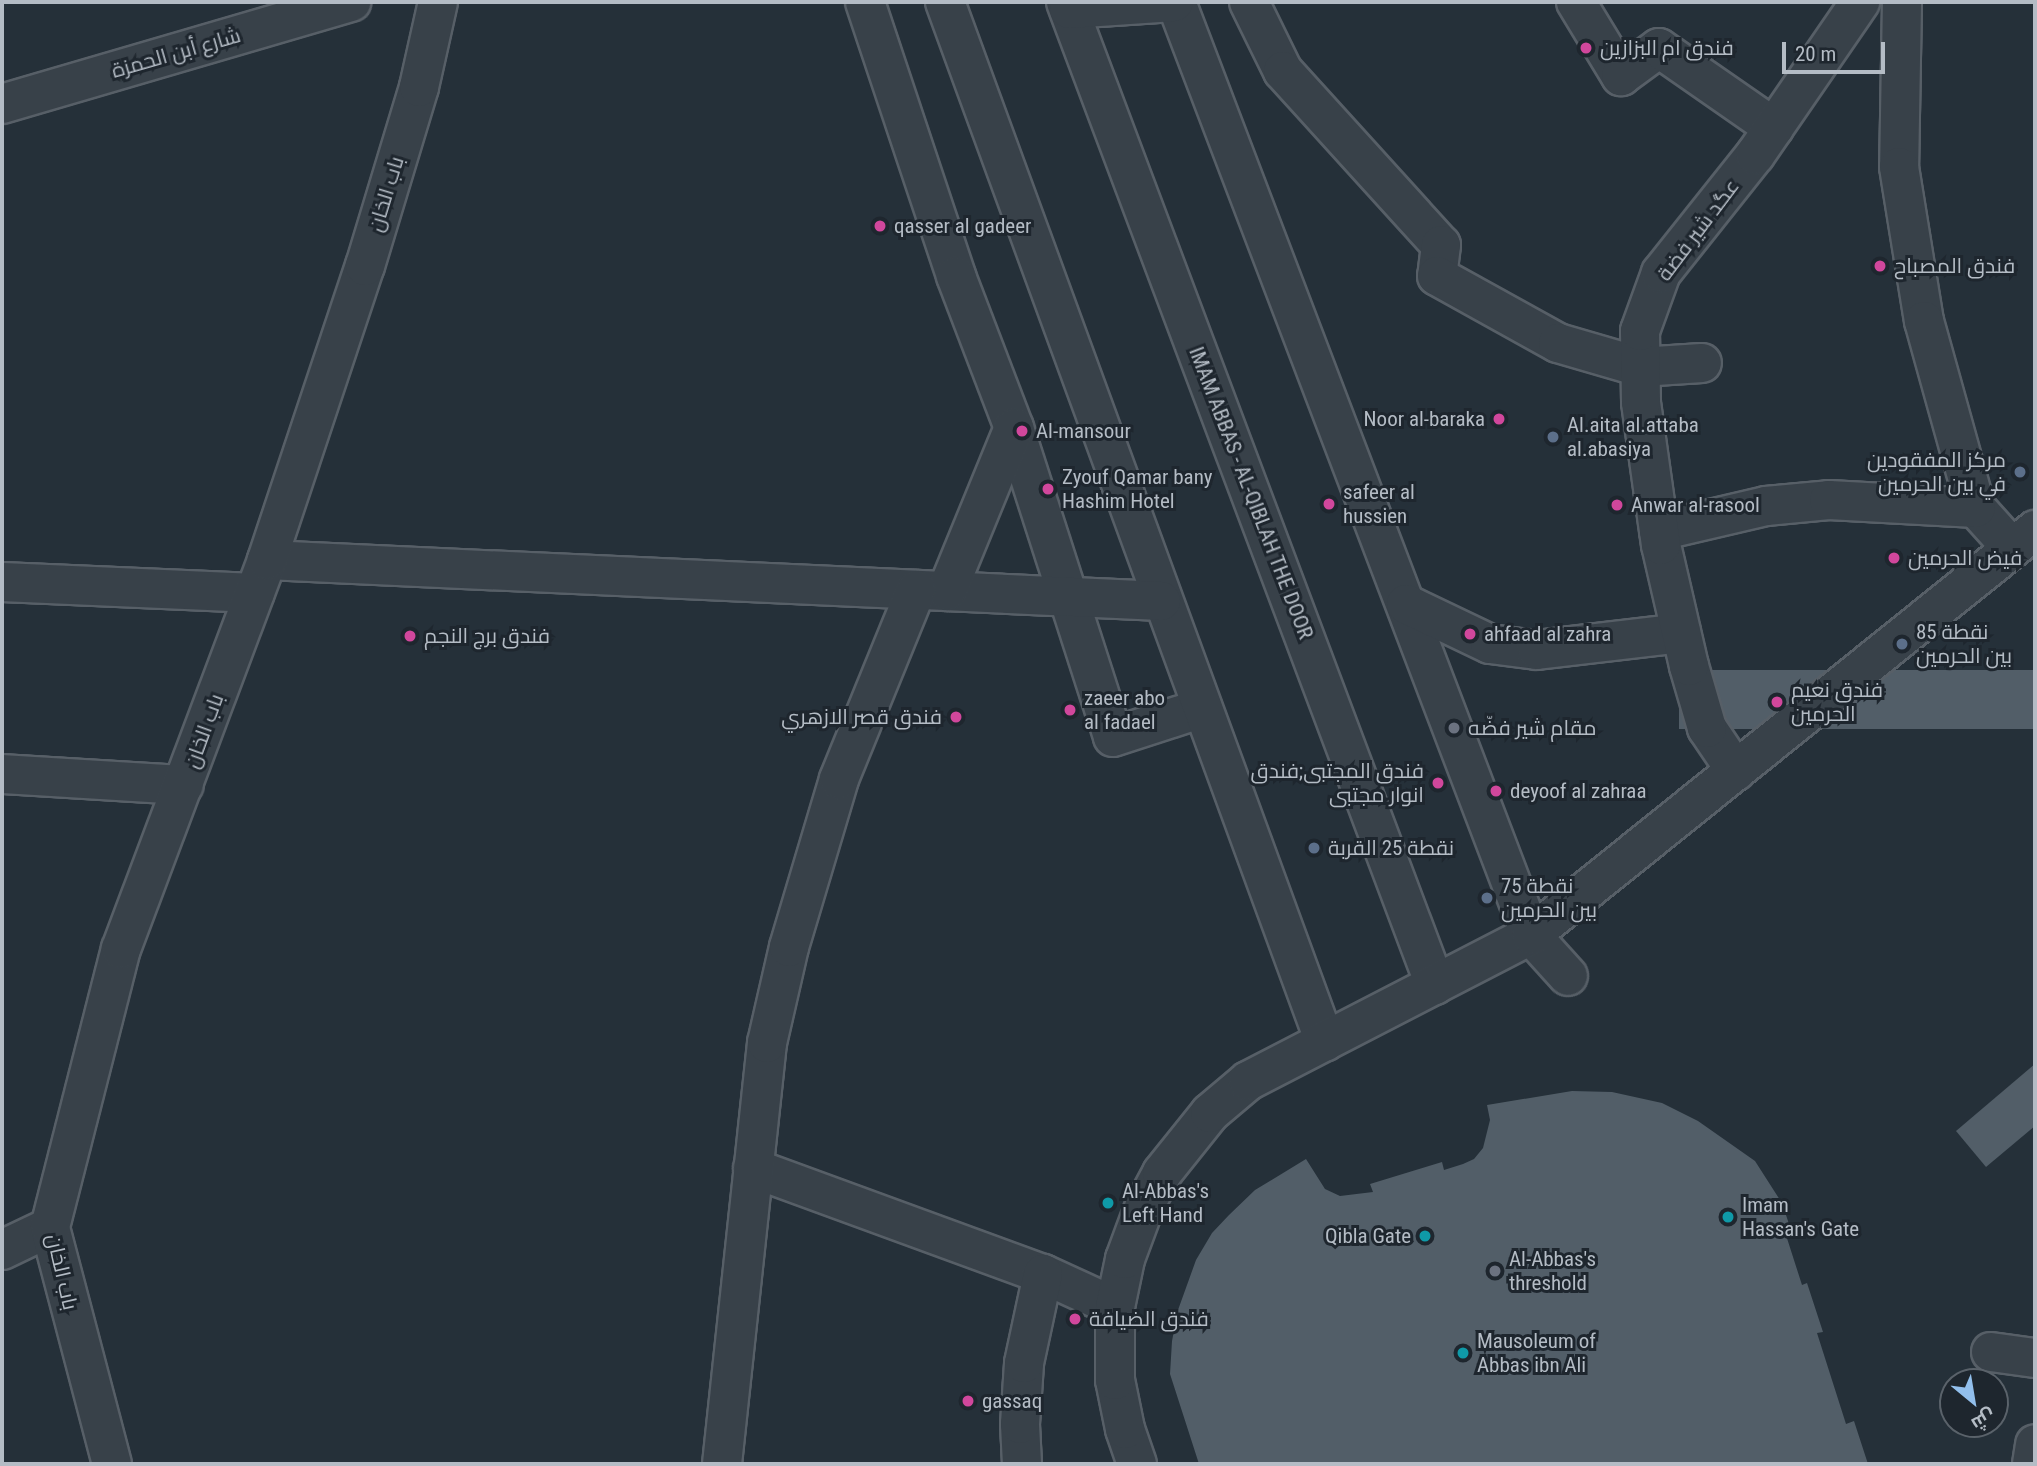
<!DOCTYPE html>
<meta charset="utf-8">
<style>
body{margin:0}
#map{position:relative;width:2037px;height:1466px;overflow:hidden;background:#253039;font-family:"Roboto Condensed",Cairo,sans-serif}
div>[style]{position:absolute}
.building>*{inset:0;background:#525e68;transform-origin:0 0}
.roads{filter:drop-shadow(2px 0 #575f67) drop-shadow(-2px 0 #575f67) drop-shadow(0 2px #575f67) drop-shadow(0 -2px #575f67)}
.minor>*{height:38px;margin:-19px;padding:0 19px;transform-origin:19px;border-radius:19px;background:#384149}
.dots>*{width:19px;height:19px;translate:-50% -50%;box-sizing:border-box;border:4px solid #1e262e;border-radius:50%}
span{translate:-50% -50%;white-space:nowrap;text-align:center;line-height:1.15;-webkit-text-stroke:6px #1e262e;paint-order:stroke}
.poi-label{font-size:21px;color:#b4bcc5}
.left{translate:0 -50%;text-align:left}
.right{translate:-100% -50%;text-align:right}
.street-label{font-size:21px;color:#b4bcc5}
.frame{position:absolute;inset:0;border:4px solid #b4bcc5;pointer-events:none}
.north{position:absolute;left:1939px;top:1368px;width:70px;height:70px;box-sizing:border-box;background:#1e262e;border:2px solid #5a626a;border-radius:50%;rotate:150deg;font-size:19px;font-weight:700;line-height:28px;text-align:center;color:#b4bcc5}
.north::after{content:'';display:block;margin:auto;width:24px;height:32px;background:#92bfec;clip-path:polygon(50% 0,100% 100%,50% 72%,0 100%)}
.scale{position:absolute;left:1782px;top:42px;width:103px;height:32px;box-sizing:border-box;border:4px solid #b4bcc5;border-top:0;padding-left:9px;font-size:21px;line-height:24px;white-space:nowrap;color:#b4bcc5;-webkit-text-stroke:5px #1e262e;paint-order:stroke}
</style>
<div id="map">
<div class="building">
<i style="left:2035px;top:670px;width:59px;height:356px;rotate:90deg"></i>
<i style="clip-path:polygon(2035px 1064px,2035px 1126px,1986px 1167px,1956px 1131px)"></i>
<i style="clip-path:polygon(1572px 1091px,1612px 1092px,1662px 1103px,1698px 1121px,1755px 1161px,1782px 1203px,1791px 1230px,1785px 1232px,1802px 1285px,1807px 1283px,1823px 1332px,1817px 1333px,1846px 1424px,1854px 1421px,1868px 1464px,1199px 1464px,1170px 1374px,1172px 1341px,1178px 1310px,1196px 1260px,1212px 1233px,1229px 1215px,1255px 1190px,1306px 1159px,1325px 1189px,1340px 1196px,1373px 1192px,1370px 1184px,1442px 1162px,1444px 1170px,1463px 1164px,1474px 1159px,1483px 1148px,1490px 1120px,1487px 1105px)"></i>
</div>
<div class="roads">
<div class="minor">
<i style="left:865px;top:2px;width:289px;rotate:71.6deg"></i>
<i style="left:956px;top:276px;width:163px;rotate:69.1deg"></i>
<i style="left:1014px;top:428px;width:324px;rotate:72.2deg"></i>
<i style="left:1113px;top:737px;width:94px;rotate:-18deg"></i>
<i style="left:945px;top:2px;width:1107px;rotate:69.93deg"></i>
<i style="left:1066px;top:2px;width:1050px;rotate:69.42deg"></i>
<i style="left:1176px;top:2px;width:998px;rotate:69.17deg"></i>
<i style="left:1531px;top:935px;width:55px;rotate:47.9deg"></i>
<i style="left:1249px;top:2px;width:77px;rotate:63.8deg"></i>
<i style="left:1283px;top:71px;width:235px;rotate:47.8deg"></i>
<i style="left:1441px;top:245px;width:31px;rotate:97deg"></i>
<i style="left:1437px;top:276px;width:138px;rotate:29deg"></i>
<i style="left:1558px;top:343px;width:85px;rotate:16.3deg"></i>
<i style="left:1640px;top:367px;width:62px;rotate:-3.7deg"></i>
<i style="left:1576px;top:2px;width:87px;rotate:58.7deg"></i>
<i style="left:1621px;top:76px;width:47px;rotate:-36.4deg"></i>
<i style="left:1659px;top:48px;width:140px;rotate:34.8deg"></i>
<i style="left:1902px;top:2px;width:165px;rotate:91deg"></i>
<i style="left:1899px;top:167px;width:156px;rotate:80.8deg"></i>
<i style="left:1924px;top:321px;width:194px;rotate:74.5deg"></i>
<i style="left:1976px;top:508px;width:54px;rotate:48deg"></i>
<i style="left:1069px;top:9px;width:105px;rotate:-3.8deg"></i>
<i style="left:2px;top:104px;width:364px;rotate:-16.3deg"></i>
<i style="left:1659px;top:531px;width:110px;rotate:-13.2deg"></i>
<i style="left:1766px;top:506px;width:63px;rotate:-5.4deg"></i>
<i style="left:1829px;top:500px;width:147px;rotate:3.1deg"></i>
<i style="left:267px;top:560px;width:895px;rotate:2.63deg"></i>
<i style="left:2px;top:582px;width:253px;rotate:2.5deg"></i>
<i style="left:947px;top:591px;width:176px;rotate:-67.7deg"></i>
<i style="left:1406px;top:604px;width:93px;rotate:25.5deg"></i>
<i style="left:1490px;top:644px;width:47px;rotate:7.3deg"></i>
<i style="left:1537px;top:650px;width:145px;rotate:-6.7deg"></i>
<i style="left:1736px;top:771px;width:52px;rotate:-124deg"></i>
<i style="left:1707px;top:728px;width:65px;rotate:-106.2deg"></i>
<i style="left:1689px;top:666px;width:124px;rotate:-103deg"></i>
<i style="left:1661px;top:545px;width:144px;rotate:-98deg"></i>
<i style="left:1641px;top:402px;width:71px;rotate:-90.8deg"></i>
<i style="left:1640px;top:331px;width:62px;rotate:-70.1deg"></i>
<i style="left:1661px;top:273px;width:151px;rotate:-51.5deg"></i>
<i style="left:1755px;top:155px;width:186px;rotate:-55.5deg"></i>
<i style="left:2px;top:774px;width:182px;rotate:3.5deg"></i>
<i style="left:753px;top:1168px;width:309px;rotate:20.1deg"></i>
<i style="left:1043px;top:1274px;width:79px;rotate:24.6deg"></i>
<i style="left:2px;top:1250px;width:53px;rotate:-25.6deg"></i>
<i style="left:1991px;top:1352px;width:44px;rotate:7.8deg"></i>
<i style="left:112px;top:1464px;width:245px;rotate:-104.7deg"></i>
<i style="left:50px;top:1227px;width:287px;rotate:-75.7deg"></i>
<i style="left:121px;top:949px;width:415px;rotate:-69.4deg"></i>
<i style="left:267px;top:560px;width:310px;rotate:-71.6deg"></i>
<i style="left:365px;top:266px;width:187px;rotate:-73.2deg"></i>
<i style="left:419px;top:87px;width:87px;rotate:-77.4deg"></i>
<i style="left:722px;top:1464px;width:423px;rotate:-83.9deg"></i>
<i style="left:767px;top:1043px;width:98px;rotate:-77.1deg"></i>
<i style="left:789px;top:947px;width:175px;rotate:-73.4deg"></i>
<i style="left:839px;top:779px;width:204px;rotate:-67.8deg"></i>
<i style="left:1022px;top:1464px;width:40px;rotate:-92.9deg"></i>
<i style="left:1020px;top:1424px;width:61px;rotate:-86.2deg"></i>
<i style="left:1024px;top:1363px;width:91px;rotate:-77.9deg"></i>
<i style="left:1137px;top:1464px;width:37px;rotate:-109deg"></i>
<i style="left:1125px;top:1429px;width:50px;rotate:-101.5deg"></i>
<i style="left:1115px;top:1380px;width:73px;rotate:-90deg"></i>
<i style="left:1115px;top:1307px;width:49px;rotate:-78.2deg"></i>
<i style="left:1125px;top:1259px;width:58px;rotate:-69.7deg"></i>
<i style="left:1145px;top:1205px;width:36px;rotate:-62deg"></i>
<i style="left:1162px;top:1173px;width:77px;rotate:-51.3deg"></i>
<i style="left:1210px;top:1113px;width:50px;rotate:-40.1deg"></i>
<i style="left:1248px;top:1081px;width:318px;rotate:-27.3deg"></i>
<i style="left:1531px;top:935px;width:647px;rotate:-38.78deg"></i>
<i style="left:2032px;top:1464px;width:20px;rotate:-81deg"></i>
</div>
</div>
<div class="dots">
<i style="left:1586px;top:48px;background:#d1479c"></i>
<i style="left:880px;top:226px;background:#d1479c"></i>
<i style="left:1880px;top:266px;background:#d1479c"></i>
<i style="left:1499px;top:419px;background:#d1479c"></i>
<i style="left:1022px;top:431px;background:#d1479c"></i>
<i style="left:1553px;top:437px;background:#5c6f8a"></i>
<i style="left:2020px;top:472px;background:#5c6f8a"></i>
<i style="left:1048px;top:489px;background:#d1479c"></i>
<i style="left:1329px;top:504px;background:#d1479c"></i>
<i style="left:1617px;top:505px;background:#d1479c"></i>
<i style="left:1894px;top:558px;background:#d1479c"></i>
<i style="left:1470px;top:634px;background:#d1479c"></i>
<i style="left:410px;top:636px;background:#d1479c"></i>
<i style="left:1902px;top:644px;background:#5c6f8a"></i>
<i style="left:1777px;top:702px;background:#d1479c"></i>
<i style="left:1070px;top:710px;background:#d1479c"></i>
<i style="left:956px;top:717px;background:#d1479c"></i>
<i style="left:1454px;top:728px;background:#6b7280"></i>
<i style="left:1438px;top:783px;background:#d1479c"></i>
<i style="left:1496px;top:791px;background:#d1479c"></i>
<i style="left:1314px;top:848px;background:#5c6f8a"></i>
<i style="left:1487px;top:898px;background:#5c6f8a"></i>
<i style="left:1108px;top:1203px;background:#0f9aa8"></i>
<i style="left:1728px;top:1217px;background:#0f9aa8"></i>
<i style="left:1425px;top:1236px;background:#0f9aa8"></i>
<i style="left:1495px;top:1271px;background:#6b7280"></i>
<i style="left:1075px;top:1319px;background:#d1479c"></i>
<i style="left:1463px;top:1353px;background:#0f9aa8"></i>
<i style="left:968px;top:1401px;background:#d1479c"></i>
</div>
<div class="poi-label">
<span class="left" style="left:1600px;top:48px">فندق ام البزازين</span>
<span class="left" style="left:894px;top:226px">qasser al gadeer</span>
<span class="left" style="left:1894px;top:266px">فندق المصباح</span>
<span class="right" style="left:1485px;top:419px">Noor al-baraka</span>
<span class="left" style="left:1567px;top:437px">Al.aita al.attaba<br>al.abasiya</span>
<span class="left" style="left:1036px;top:431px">Al-mansour</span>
<span class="right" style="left:2006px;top:472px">مركز المفقودين<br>في بين الحرمين</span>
<span class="left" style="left:1062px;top:489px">Zyouf Qamar bany<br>Hashim Hotel</span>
<span class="left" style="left:1343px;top:504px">safeer al<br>hussien</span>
<span class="left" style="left:1631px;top:505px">Anwar al-rasool</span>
<span class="left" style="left:1908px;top:558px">فيض الحرمين</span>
<span class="left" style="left:1916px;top:644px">نقطة 85<br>بين الحرمين</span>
<span class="left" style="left:1484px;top:634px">ahfaad al zahra</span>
<span class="left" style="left:424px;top:636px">فندق برج النجم</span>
<span class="left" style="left:1791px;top:702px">فندق نعيم<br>الحرمين</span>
<span class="left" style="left:1084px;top:710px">zaeer abo<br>al fadael</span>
<span class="right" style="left:942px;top:717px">فندق قصر الازهري</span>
<span class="left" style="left:1468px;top:728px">مقام شير فضّه</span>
<span class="right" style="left:1424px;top:783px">فندق المجتبى;فندق<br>انوار مجتبى</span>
<span class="left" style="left:1510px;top:791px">deyoof al zahraa</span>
<span class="left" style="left:1328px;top:848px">نقطة 25 القربة</span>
<span class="left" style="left:1501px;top:898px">نقطة 75<br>بين الحرمين</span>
<span class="left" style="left:1122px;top:1203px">Al-Abbas's<br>Left Hand</span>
<span class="left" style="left:1742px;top:1217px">Imam<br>Hassan's Gate</span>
<span class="right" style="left:1411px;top:1236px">Qibla Gate</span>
<span class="left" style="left:1509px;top:1271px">Al-Abbas's<br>threshold</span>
<span class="left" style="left:1089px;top:1319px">فندق الضيافة</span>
<span class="left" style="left:1477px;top:1353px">Mausoleum of<br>Abbas ibn Ali</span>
<span class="left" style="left:982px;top:1401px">gassaq</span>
</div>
<div class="street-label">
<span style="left:176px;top:53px;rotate:-16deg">شارع أبن الحمزة</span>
<span style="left:386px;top:194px;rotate:-73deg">باب الخان</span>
<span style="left:1698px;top:230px;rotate:-53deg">عگد شير فضة</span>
<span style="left:1251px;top:493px;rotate:69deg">IMAM ABBAS - AL-QIBLAH THE DOOR</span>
<span style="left:204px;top:731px;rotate:-70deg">باب الخان</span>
<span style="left:62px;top:1272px;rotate:77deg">باب الخان</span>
</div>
<div class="frame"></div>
<div class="north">ش</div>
<div class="scale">20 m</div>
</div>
